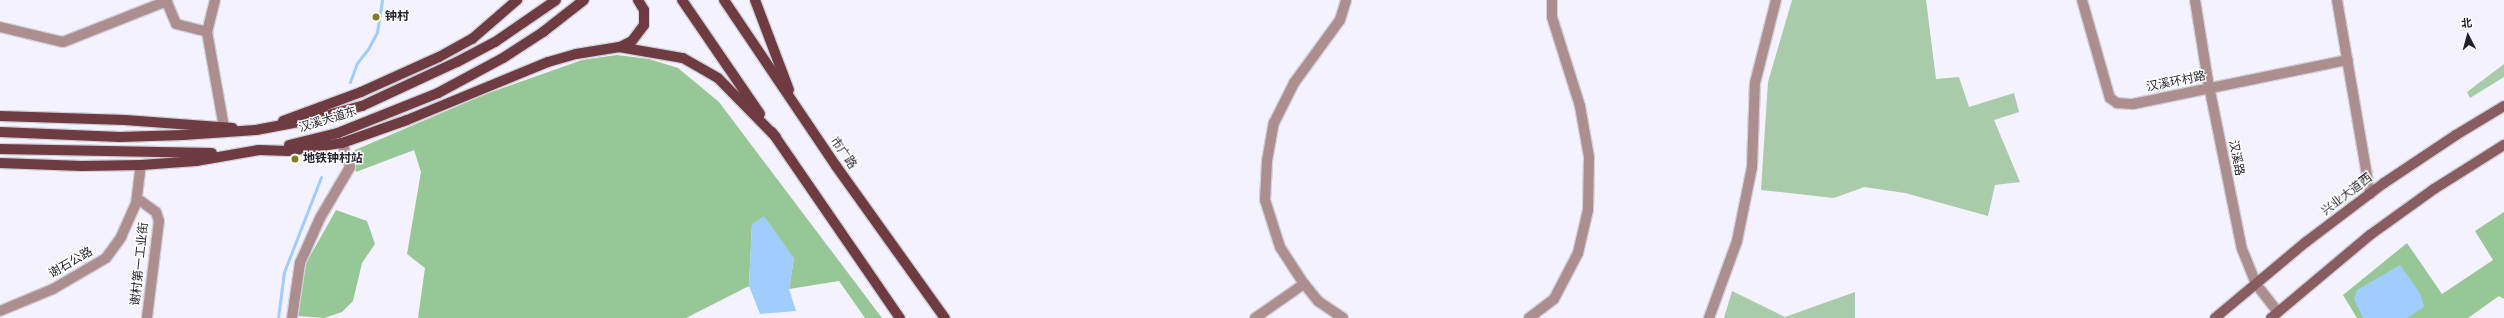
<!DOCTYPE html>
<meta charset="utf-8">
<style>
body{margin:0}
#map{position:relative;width:2504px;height:318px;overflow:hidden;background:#f3f2fe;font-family:"Sofia Sans Condensed","Noto Sans SC",sans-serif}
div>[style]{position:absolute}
.green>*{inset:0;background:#a9cba9}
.forest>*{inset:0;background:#97c797}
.water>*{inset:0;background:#a0ccfe}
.stream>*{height:3px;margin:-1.5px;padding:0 1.5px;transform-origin:1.5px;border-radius:1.5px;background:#a0ccfe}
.roads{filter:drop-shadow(1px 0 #d1d0dc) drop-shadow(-1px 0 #d1d0dc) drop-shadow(0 1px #d1d0dc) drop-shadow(0 -1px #d1d0dc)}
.street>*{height:10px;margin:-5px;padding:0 5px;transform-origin:5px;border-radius:5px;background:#ad8e8f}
.secondary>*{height:10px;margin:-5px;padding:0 5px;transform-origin:5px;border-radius:5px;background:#895d60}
.primary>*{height:10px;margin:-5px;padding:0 5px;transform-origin:5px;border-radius:5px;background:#6e3b40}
.dots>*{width:11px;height:11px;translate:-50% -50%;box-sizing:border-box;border:2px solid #fff;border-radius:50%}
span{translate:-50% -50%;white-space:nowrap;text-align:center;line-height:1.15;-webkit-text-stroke:3px #fff;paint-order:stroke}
.poi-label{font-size:12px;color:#201f2a;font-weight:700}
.left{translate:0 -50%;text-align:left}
.street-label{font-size:12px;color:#201f2a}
.north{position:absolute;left:2448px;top:16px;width:40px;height:40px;-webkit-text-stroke:3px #fff;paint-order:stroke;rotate:354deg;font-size:11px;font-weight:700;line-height:16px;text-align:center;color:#201f2a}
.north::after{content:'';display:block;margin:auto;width:14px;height:18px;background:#201f2a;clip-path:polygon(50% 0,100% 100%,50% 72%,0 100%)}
</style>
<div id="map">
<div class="green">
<i style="clip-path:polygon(1792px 0,1926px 0,1936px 79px,1959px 77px,1969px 107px,2014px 93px,2019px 112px,1994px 120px,2020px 182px,1995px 185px,1988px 216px,1905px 193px,1864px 187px,1834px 198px,1761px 190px,1768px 82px)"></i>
<i style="clip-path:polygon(2504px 64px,2504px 77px,2470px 98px,2467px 92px)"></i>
<i style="clip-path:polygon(1732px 291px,1785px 317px,1855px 292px,1855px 318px,1724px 318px)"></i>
</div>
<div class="forest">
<i style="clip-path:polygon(617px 55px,649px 59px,678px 68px,719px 102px,882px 318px,865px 318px,839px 281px,789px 289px,794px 258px,752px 224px,749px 286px,686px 318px,418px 318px,425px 268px,407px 254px,421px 172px,414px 150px,356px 172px,348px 153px,486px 94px,582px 60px)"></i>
<i style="clip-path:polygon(336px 210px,367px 221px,375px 244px,362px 263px,353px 301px,342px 312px,324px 318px,298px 316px,305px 265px)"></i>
<i style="clip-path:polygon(2504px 212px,2504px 299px,2499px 296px,2468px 318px,2357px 318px,2343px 295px,2407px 243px,2442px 294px,2493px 260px,2475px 231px)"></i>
</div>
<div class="water">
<i style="clip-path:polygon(764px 216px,794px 258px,789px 289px,796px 311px,760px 314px,749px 286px,752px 224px)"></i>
<i style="clip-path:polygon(2400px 265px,2420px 293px,2424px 307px,2407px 318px,2363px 318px,2354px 299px,2357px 290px)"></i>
</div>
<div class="stream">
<i style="left:350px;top:82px;width:20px;rotate:-70deg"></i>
<i style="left:357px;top:63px;width:18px;rotate:-52deg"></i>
<i style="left:368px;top:49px;width:19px;rotate:-62deg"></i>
<i style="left:377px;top:32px;width:32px;rotate:-81deg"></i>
<i style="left:278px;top:318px;width:46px;rotate:-82.6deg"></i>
<i style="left:284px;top:272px;width:102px;rotate:-68.7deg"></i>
</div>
<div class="roads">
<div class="street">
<i style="left:166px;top:0;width:26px;rotate:67deg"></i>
<i style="left:176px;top:24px;width:32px;rotate:14deg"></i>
<i style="left:215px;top:0;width:33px;rotate:104deg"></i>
<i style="left:207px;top:32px;width:97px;rotate:79.9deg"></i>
<i style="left:2082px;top:0;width:102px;rotate:74.1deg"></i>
<i style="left:2110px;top:98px;width:9px;rotate:36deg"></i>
<i style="left:2117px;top:103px;width:16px;rotate:4deg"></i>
<i style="left:2133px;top:104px;width:219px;rotate:-11.6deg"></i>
<i style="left:2195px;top:0;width:82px;rotate:80.9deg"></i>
<i style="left:2208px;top:81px;width:171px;rotate:78.6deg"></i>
<i style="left:2242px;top:249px;width:38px;rotate:68deg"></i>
<i style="left:2256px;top:284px;width:36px;rotate:52deg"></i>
<i style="left:2337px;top:0;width:197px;rotate:80.3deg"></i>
<i style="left:0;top:27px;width:65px;rotate:13.4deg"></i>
<i style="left:63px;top:42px;width:112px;rotate:-21.5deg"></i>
<i style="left:138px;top:199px;width:22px;rotate:36deg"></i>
<i style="left:156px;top:212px;width:9px;rotate:72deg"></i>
<i style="left:159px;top:221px;width:98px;rotate:97.1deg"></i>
<i style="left:0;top:311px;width:57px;rotate:-22.5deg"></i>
<i style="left:53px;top:289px;width:61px;rotate:-30.3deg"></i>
<i style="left:106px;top:258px;width:26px;rotate:-54deg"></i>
<i style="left:121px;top:237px;width:36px;rotate:-66deg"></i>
<i style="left:136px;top:204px;width:39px;rotate:-83deg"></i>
<i style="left:292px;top:318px;width:56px;rotate:-81.7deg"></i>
<i style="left:300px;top:263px;width:49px;rotate:-66deg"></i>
<i style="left:320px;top:218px;width:59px;rotate:-59.5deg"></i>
<i style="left:350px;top:167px;width:25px;rotate:-108deg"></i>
<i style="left:1255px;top:318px;width:60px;rotate:-34.8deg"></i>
<i style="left:1343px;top:318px;width:30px;rotate:-146deg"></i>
<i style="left:1318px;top:301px;width:22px;rotate:-129deg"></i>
<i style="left:1304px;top:284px;width:44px;rotate:-123deg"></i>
<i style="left:1280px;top:247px;width:49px;rotate:-107.7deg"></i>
<i style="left:1265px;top:200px;width:39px;rotate:-87deg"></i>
<i style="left:1267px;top:161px;width:39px;rotate:-80deg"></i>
<i style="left:1274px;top:123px;width:45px;rotate:-63.4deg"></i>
<i style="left:1294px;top:83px;width:78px;rotate:-53.9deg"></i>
<i style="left:1340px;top:20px;width:21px;rotate:-73deg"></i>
<i style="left:1529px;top:318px;width:31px;rotate:-37deg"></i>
<i style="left:1554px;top:299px;width:52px;rotate:-62.4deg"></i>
<i style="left:1578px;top:253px;width:44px;rotate:-76.9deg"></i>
<i style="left:1588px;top:210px;width:53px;rotate:-88.9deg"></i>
<i style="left:1589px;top:157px;width:52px;rotate:-100deg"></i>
<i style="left:1580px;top:106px;width:93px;rotate:-107.5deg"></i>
<i style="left:1552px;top:17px;width:17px;rotate:-90deg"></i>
<i style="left:1709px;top:318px;width:82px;rotate:-70deg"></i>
<i style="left:1737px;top:241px;width:76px;rotate:-78.5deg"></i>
<i style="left:1752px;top:167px;width:84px;rotate:-88deg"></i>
<i style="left:1755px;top:83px;width:86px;rotate:-75.8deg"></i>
</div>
<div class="secondary">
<i style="left:2215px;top:318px;width:119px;rotate:-39.9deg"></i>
<i style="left:2306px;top:242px;width:98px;rotate:-37.1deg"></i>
<i style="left:2384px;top:183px;width:87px;rotate:-33.7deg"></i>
<i style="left:2456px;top:135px;width:56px;rotate:-31.1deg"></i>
<i style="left:2271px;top:318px;width:129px;rotate:-40deg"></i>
<i style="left:2370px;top:235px;width:79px;rotate:-35.7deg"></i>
<i style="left:2434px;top:189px;width:83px;rotate:-32.2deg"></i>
</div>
<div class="primary">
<i style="left:682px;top:0;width:138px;rotate:55.6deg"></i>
<i style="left:724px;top:0;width:200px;rotate:56deg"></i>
<i style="left:836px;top:166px;width:187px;rotate:54.4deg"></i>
<i style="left:755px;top:0;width:96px;rotate:69.3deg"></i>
<i style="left:620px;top:47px;width:13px;rotate:-27deg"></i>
<i style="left:632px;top:41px;width:20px;rotate:-53deg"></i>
<i style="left:644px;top:25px;width:15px;rotate:-90deg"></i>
<i style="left:644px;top:10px;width:12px;rotate:-121deg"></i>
<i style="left:0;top:116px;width:125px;rotate:1.8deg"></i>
<i style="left:125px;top:120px;width:108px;rotate:4.2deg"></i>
<i style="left:283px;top:121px;width:83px;rotate:-20.4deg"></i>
<i style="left:361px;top:92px;width:85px;rotate:-24.2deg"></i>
<i style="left:439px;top:57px;width:38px;rotate:-29deg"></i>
<i style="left:472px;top:39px;width:60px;rotate:-40.9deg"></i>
<i style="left:0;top:132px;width:120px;rotate:2.4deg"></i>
<i style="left:120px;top:137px;width:63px;rotate:-1.8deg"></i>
<i style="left:183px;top:135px;width:73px;rotate:-3.9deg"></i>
<i style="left:256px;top:130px;width:54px;rotate:-10.7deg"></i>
<i style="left:309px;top:120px;width:55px;rotate:-14.8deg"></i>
<i style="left:362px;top:106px;width:105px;rotate:-24.9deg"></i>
<i style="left:457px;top:62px;width:43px;rotate:-27.8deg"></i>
<i style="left:495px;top:42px;width:74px;rotate:-34.5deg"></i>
<i style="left:772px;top:132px;width:226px;rotate:55.5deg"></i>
<i style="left:289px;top:145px;width:50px;rotate:-13.8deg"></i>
<i style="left:338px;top:133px;width:108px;rotate:-21.8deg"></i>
<i style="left:438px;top:93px;width:74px;rotate:-28.3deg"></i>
<i style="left:503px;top:58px;width:48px;rotate:-33deg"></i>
<i style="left:543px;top:32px;width:52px;rotate:-38deg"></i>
<i style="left:0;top:149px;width:212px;rotate:1.1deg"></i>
<i style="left:0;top:163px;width:82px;rotate:2.1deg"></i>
<i style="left:82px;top:166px;width:59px;rotate:-1deg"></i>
<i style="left:141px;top:165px;width:55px;rotate:-4.2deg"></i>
<i style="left:196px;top:161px;width:64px;rotate:-9.9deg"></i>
<i style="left:259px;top:150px;width:30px;rotate:2deg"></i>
<i style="left:289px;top:151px;width:54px;rotate:-8.6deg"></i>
<i style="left:342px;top:143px;width:69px;rotate:-19.5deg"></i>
<i style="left:407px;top:120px;width:152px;rotate:-22.4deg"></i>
<i style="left:548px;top:62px;width:29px;rotate:-16deg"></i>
<i style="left:576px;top:54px;width:44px;rotate:-9.2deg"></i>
<i style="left:619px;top:47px;width:65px;rotate:9.8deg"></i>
<i style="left:683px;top:58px;width:40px;rotate:29.7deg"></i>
<i style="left:718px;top:78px;width:83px;rotate:45.5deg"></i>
</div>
</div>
<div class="dots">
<i style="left:376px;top:17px;background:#817d24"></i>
<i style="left:295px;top:159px;background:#817d24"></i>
</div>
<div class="poi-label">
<span class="left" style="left:385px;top:17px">钟村</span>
<span class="left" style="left:303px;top:159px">地铁钟村站</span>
</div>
<div class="street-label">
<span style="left:2176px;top:82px;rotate:-11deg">汉溪环村路</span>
<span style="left:328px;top:120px;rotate:-17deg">汉溪大道东</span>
<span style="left:843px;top:153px;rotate:55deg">市广路</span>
<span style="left:2236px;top:158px;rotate:79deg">汉溪路</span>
<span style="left:2347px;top:195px;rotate:-37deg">兴业大道西</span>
<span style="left:71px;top:263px;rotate:-30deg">谢石公路</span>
<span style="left:140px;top:264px;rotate:-84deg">谢村第一工业街</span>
</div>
<div class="north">北</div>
</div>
